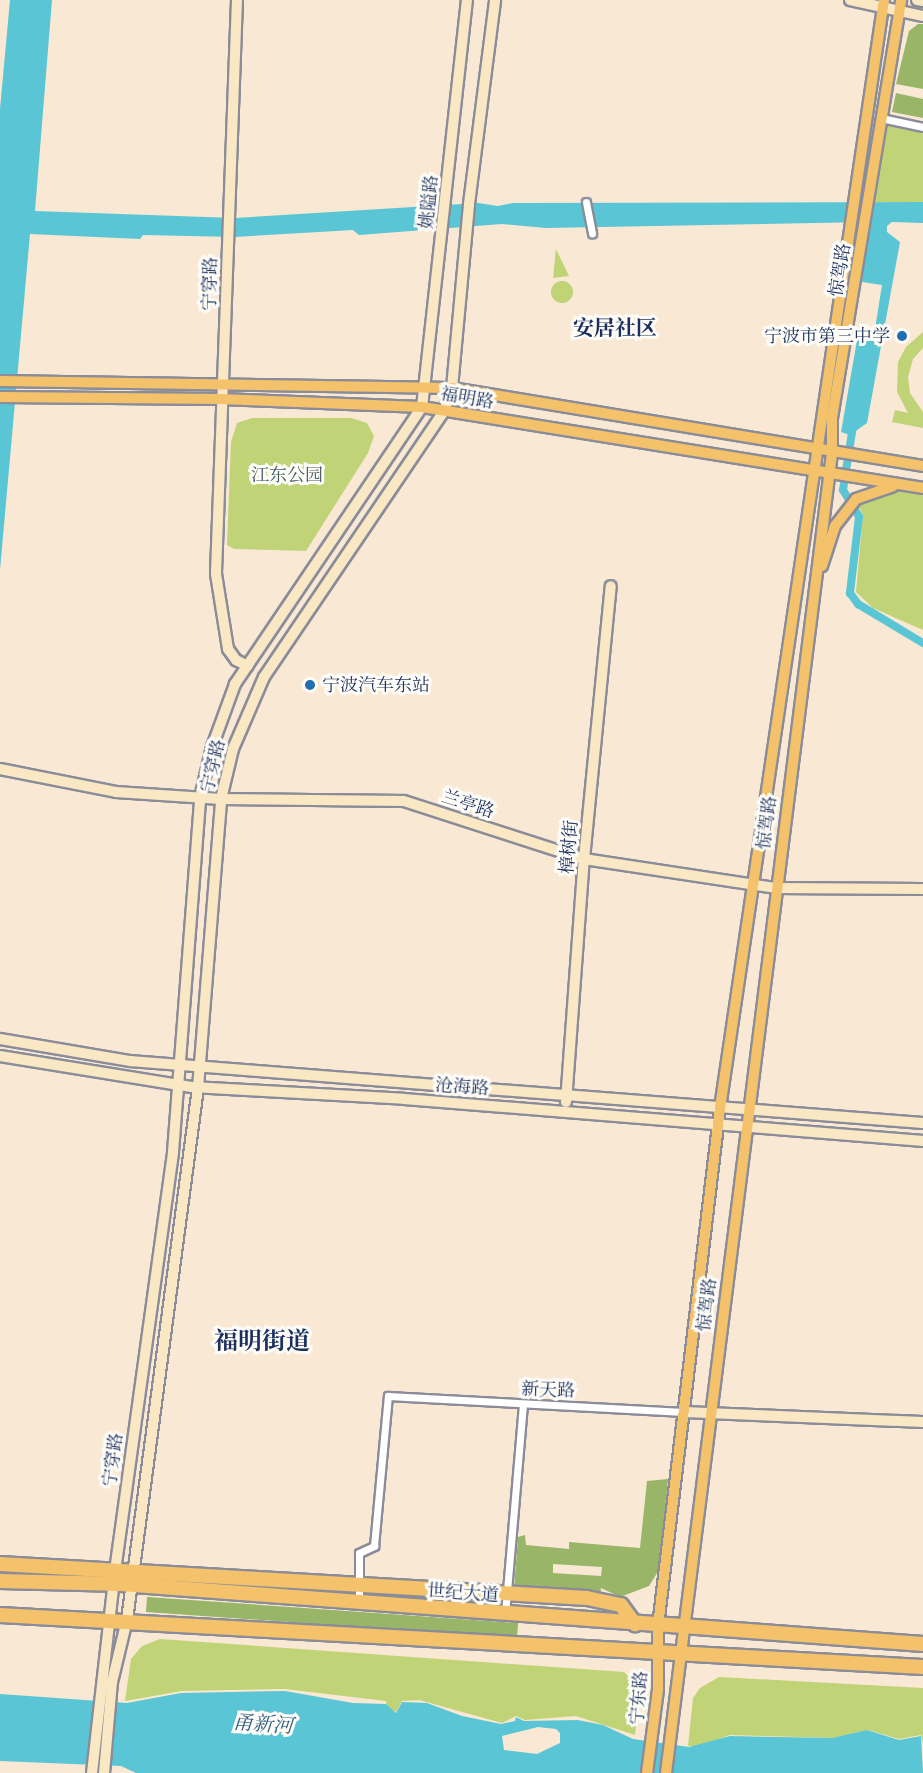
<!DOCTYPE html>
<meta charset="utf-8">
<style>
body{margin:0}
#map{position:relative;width:923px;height:1773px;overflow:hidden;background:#f8e8d4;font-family:"Libre Caslon Text","Noto Serif SC",serif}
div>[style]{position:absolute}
.green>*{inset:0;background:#c0d377}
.round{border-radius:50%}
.forest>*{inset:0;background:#98b568;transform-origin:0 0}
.water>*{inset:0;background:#5ac5d4}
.canal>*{height:8px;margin:-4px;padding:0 4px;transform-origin:4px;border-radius:4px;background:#5ac5d4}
.roads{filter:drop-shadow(2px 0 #8a8c99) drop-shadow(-2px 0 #8a8c99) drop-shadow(0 2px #8a8c99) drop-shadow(0 -2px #8a8c99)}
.street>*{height:7px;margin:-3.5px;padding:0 3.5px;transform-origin:3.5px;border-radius:3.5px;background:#fff}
.secondary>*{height:10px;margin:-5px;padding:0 5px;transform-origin:5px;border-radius:5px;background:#fae7c3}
.primary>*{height:10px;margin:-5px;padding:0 5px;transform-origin:5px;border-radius:5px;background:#f3c26a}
.highway>*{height:14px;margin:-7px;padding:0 7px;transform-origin:7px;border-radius:7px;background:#f3c26a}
.dots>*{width:16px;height:16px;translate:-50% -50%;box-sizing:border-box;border:3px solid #fdfcf7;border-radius:50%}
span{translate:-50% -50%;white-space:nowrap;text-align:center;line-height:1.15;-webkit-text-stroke:6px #fdfcf7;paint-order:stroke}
.street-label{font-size:18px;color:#1b2f5e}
.poi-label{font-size:18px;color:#1b2f5e}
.right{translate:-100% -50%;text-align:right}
.left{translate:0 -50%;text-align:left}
.park-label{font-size:18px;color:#445864}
.water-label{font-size:20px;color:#2e5c81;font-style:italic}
.quarter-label{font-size:21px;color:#1b2f5e;font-weight:700}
.district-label{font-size:24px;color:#1b2f5e;font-weight:700}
</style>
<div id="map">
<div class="green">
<i style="clip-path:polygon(889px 123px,923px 132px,923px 202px,872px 202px,882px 131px)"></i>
<i style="clip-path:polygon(556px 249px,569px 276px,553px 278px)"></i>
<i class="round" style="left:551px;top:281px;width:22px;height:22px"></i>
<i style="clip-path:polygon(923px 332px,923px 348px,913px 359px,908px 377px,910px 393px,923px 412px,923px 428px,892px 422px,895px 410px,908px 413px,897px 392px,898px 362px,906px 347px)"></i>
<i style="clip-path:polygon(252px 418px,351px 418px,367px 423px,374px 436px,368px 453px,306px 551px,234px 549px,227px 545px,231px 442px,237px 423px)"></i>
<i style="clip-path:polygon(899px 486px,923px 490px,923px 630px,873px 608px,856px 592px,863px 515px,856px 501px)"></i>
<i style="clip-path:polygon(160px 1639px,624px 1672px,640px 1690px,635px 1735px,576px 1716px,525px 1720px,516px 1716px,502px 1723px,419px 1700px,402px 1701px,396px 1712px,387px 1707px,386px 1701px,285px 1689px,182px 1691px,125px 1701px,131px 1659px,142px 1646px)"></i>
<i style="clip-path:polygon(719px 1677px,923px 1688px,923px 1743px,921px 1735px,899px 1739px,868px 1730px,832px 1738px,730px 1735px,700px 1746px,688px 1746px,693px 1698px,700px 1688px)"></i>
</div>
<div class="forest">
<i style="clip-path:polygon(918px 24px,923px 24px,923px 89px,896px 84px,909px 31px)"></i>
<i style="clip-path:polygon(896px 93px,923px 99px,923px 118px,892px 112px)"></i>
<i style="clip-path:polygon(evenodd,668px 1479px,659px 1570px,649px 1586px,620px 1597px,601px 1588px,600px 1596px,514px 1589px,518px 1537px,525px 1535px,526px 1545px,569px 1549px,569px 1542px,640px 1548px,647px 1481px,668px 1479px,553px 1564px,602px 1567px,601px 1576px,553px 1573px,553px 1564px)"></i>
<i style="left:147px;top:1597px;width:372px;height:15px;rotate:4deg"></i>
</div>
<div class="water">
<i style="clip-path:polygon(10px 0,52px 0,35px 211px,235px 218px,478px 203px,498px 206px,513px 203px,923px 202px,923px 223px,892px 222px,887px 226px,887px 232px,900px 242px,867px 423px,850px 435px,841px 432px,859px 329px,875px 329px,882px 285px,862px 282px,869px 222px,546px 228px,502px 224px,359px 235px,353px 230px,235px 237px,143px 235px,140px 239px,30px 234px,0 570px,0 109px)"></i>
<i style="clip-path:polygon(evenodd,285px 1691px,353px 1703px,386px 1704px,396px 1713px,402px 1702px,427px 1703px,462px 1716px,501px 1724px,515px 1721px,516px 1717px,524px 1721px,578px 1720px,603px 1725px,633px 1739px,689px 1747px,730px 1736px,832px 1738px,867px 1730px,899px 1740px,921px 1736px,923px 1773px,136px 1773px,121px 1766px,0 1761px,0 1694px,127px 1703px,181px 1693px,285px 1691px,538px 1727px,556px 1729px,560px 1733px,560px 1743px,537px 1754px,504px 1750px,502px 1736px,538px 1727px)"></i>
</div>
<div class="canal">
<i style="left:853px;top:426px;width:65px;rotate:98.9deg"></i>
<i style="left:843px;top:490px;width:31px;rotate:59deg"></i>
<i style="left:859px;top:517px;width:77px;rotate:96.8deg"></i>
<i style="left:850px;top:593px;width:14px;rotate:54deg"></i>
<i style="left:858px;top:604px;width:76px;rotate:31deg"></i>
</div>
<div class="roads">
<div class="street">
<i style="left:881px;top:118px;width:43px;rotate:12.1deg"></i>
<i style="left:586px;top:202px;width:32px;rotate:79deg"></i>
<i style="left:359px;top:1603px;width:50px;rotate:-90deg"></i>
<i style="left:359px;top:1553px;width:17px;rotate:-25deg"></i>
<i style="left:374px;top:1546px;width:151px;rotate:-84.7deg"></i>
<i style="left:388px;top:1396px;width:296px;rotate:3.1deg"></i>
<i style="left:505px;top:1614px;width:209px;rotate:-85.1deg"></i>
</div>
<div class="secondary">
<i style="left:237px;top:0;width:574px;rotate:92.1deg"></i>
<i style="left:216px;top:574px;width:76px;rotate:80.9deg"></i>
<i style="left:228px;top:649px;width:14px;rotate:54deg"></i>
<i style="left:236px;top:660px;width:13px;rotate:27deg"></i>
<i style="left:850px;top:0;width:75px;rotate:12.4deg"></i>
<i style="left:917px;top:0;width:6px;rotate:9deg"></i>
<i style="left:0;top:769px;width:118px;rotate:11.2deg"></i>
<i style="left:116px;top:792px;width:105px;rotate:3.8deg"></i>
<i style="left:221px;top:799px;width:183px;rotate:0.6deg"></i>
<i style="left:404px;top:801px;width:189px;rotate:17.9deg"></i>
<i style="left:584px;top:859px;width:193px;rotate:8.6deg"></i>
<i style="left:775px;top:888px;width:148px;rotate:0.4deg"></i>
<i style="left:0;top:1039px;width:132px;rotate:9.6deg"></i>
<i style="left:130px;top:1061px;width:795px;rotate:4.47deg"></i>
<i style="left:0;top:1056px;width:194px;rotate:9.2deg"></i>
<i style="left:192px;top:1087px;width:212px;rotate:3.2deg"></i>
<i style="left:404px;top:1099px;width:521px;rotate:4.63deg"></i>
<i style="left:566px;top:1102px;width:244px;rotate:-85.8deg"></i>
<i style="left:584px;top:859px;width:274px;rotate:-84.4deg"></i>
<i style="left:684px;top:1412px;width:239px;rotate:2.4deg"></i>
<i style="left:92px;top:1773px;width:203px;rotate:-83.5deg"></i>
<i style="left:115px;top:1571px;width:423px;rotate:-82.1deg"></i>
<i style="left:173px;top:1152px;width:355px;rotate:-85.6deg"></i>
<i style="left:200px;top:798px;width:52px;rotate:-76.8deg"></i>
<i style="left:212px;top:747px;width:67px;rotate:-69.9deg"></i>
<i style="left:235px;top:684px;width:334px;rotate:-56deg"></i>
<i style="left:422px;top:407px;width:409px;rotate:-83.7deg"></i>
<i style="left:104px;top:1773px;width:91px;rotate:-85deg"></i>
<i style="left:112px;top:1682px;width:64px;rotate:-76.4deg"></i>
<i style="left:127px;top:1620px;width:537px;rotate:-82.4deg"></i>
<i style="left:198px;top:1088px;width:290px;rotate:-85.4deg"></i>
<i style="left:221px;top:799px;width:51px;rotate:-76.5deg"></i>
<i style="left:233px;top:749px;width:78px;rotate:-66.7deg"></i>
<i style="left:264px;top:677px;width:321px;rotate:-55.9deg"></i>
<i style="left:444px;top:411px;width:24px;rotate:-71deg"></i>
<i style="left:452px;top:388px;width:185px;rotate:-84.7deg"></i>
<i style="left:469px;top:204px;width:206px;rotate:-82.7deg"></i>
</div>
<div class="primary">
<i style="left:0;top:381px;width:452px;rotate:0.9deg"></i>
<i style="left:452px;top:388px;width:477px;rotate:9.4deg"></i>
<i style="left:0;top:397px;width:221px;rotate:0.5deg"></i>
<i style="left:221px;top:399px;width:201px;rotate:2.3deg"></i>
<i style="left:422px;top:407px;width:508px;rotate:9.18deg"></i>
<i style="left:822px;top:566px;width:42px;rotate:-72deg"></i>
<i style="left:835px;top:526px;width:34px;rotate:-52deg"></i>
<i style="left:856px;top:499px;width:39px;rotate:-19deg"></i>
<i style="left:647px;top:1773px;width:85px;rotate:-82.5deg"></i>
<i style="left:658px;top:1689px;width:63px;rotate:-90deg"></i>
<i style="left:658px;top:1626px;width:522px;rotate:-83.17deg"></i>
<i style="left:720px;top:1108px;width:1120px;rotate:-81.58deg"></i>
<i style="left:666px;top:1773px;width:1329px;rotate:-82.83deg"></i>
<i style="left:832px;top:454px;width:36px;rotate:-90deg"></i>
<i style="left:832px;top:418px;width:424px;rotate:-80.6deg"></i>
</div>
<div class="highway">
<i style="left:0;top:1564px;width:588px;rotate:3.31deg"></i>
<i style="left:587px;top:1598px;width:35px;rotate:12deg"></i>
<i style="left:621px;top:1605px;width:24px;rotate:54deg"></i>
<i style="left:0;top:1581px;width:121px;rotate:1.4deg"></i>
<i style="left:121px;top:1584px;width:804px;rotate:4.28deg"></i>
<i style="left:0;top:1615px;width:924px;rotate:3.22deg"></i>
</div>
</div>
<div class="dots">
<i style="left:902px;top:336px;background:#1f6fb2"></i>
<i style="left:310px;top:685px;background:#1f6fb2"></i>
</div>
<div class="street-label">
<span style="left:429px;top:202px;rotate:-84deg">姚隘路</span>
<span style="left:840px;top:270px;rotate:-81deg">惊驾路</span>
<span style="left:210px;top:284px;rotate:-88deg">宁穿路</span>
<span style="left:467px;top:398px;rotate:10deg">福明路</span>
<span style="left:213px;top:766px;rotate:-76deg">宁穿路</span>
<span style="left:468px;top:804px;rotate:18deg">兰亭路</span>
<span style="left:767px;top:823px;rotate:-83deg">惊驾路</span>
<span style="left:569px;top:847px;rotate:-85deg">樟树街</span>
<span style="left:462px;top:1087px;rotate:4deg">沧海路</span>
<span style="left:707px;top:1305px;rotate:-83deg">惊驾路</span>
<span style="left:548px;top:1390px;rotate:2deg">新天路</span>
<span style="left:113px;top:1460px;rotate:-82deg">宁穿路</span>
<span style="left:463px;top:1593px;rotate:4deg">世纪大道</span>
<span style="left:639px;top:1698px;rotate:-85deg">宁东路</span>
</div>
<div class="poi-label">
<span class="right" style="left:890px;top:336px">宁波市第三中学</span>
<span class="left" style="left:322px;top:685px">宁波汽车东站</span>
</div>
<div class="park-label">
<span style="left:287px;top:475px">江东公园</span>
</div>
<div class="water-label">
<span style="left:263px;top:1724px;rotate:4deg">甬新河</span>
</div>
<div class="quarter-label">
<span style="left:615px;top:328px">安居社区</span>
</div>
<div class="district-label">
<span style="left:262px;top:1341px">福明街道</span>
</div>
</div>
